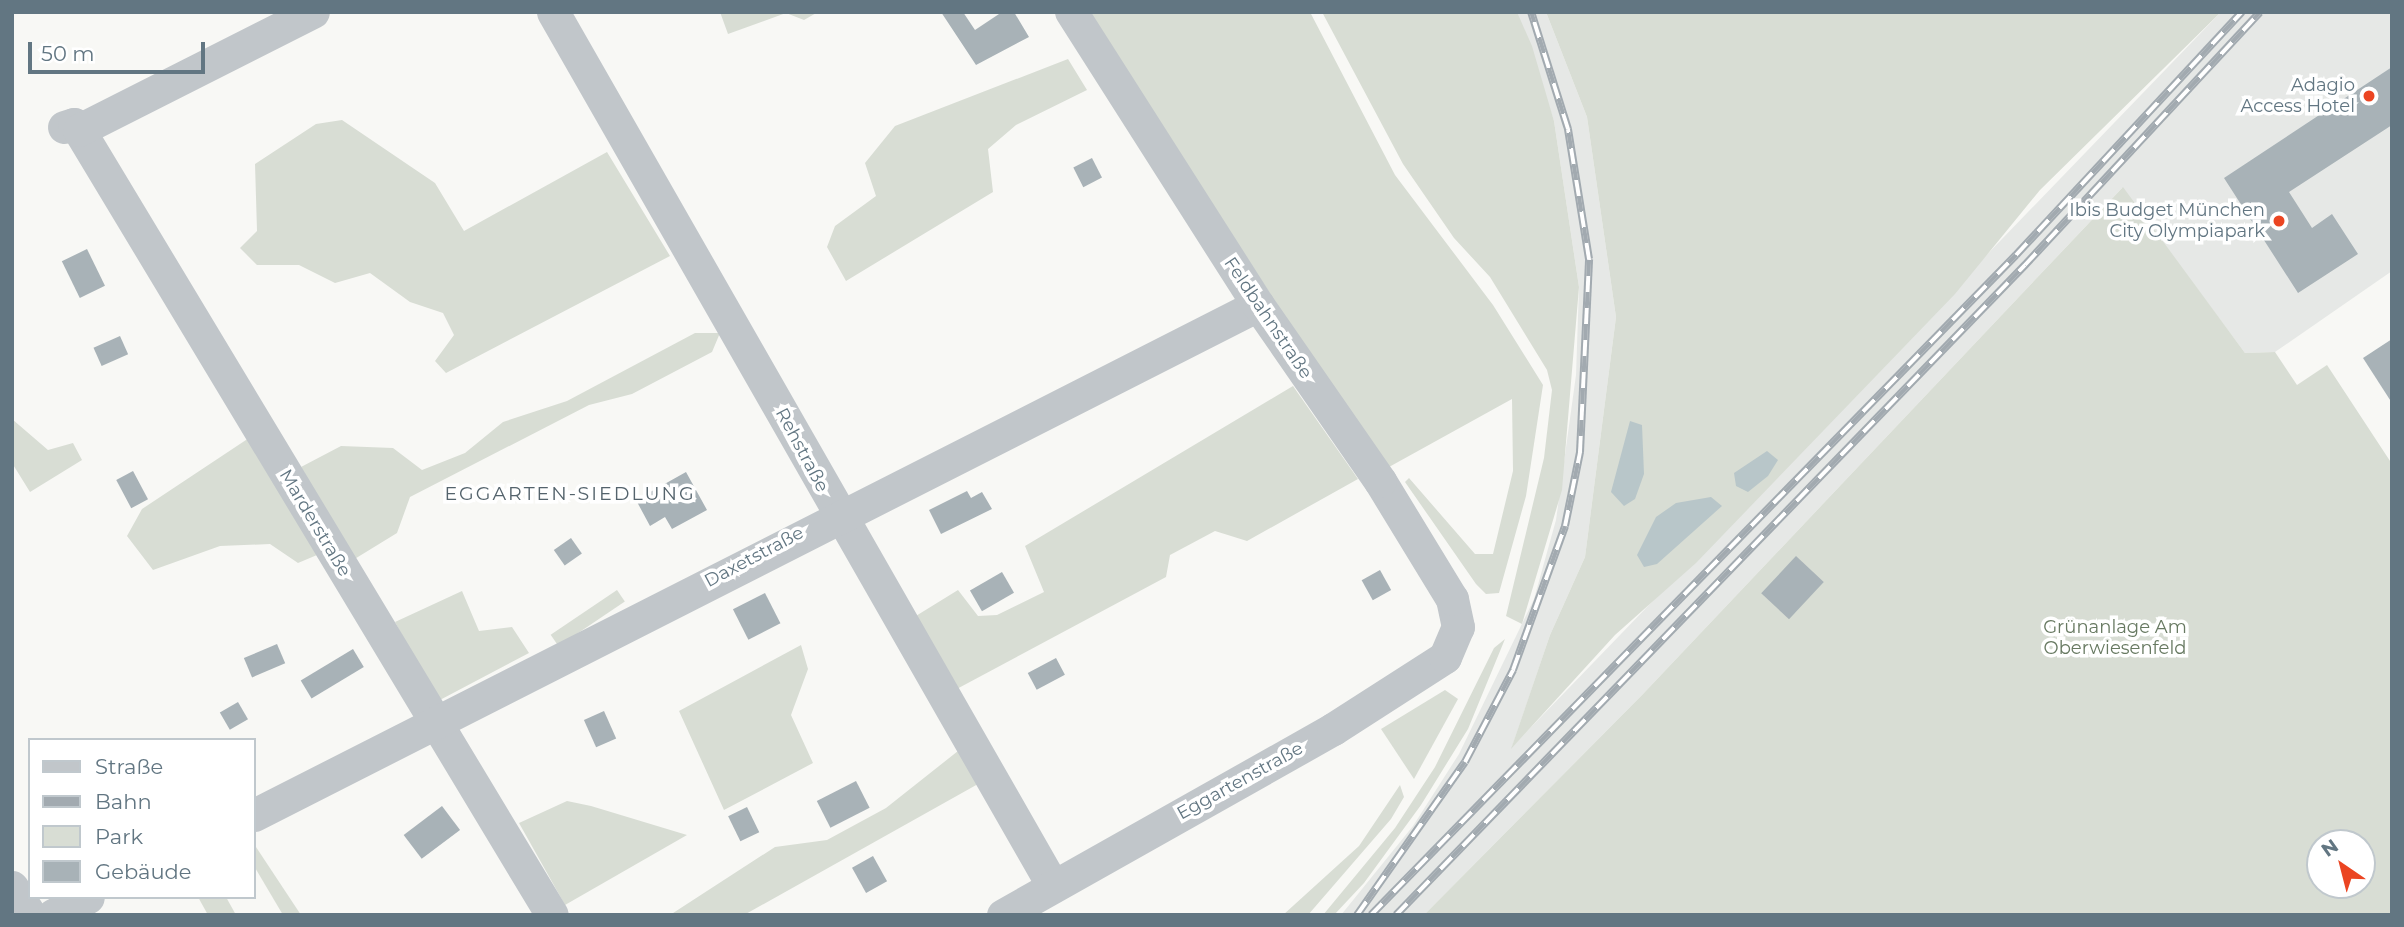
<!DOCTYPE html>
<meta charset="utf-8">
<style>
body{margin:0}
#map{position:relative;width:2404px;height:927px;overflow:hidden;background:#f8f8f5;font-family:Montserrat,sans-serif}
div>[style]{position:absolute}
.built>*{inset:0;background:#e6e8e6}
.green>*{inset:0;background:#d8ddd4;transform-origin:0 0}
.water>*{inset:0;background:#b8c6c9}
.building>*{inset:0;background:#a8b2b7;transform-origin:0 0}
.minor>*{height:33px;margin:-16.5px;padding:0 16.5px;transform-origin:16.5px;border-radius:16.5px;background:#c1c6ca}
.rail>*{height:8px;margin-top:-4px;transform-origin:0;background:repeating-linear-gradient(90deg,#fff 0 16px,#a2aab0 0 32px);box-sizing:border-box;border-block:2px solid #a2aab0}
.dots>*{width:19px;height:19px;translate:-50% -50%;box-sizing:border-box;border:4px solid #fff;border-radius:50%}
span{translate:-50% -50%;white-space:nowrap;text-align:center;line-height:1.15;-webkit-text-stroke:7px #fff;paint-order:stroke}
.poi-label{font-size:18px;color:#627682}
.right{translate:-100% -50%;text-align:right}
.street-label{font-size:18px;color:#627682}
.park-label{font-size:18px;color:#677961}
.neighbourhood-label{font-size:19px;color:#54636c;letter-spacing:2px}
.frame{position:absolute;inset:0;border:14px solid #627682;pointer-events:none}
.legend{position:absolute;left:28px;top:738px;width:228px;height:161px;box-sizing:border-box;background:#fff;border:2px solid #c0c8cd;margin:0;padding:9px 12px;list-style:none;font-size:21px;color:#627682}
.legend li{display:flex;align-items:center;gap:14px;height:35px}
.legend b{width:35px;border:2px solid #c0c8cd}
.north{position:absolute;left:2306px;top:829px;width:70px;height:70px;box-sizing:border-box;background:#fff;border:2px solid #c0c8cd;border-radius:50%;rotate:325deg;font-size:19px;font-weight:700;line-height:28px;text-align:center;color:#627682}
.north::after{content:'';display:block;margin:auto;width:24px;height:32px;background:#eb4522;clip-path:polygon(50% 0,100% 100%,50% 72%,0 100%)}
.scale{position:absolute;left:28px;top:42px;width:177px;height:32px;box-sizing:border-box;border:4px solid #627682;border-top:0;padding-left:9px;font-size:21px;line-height:24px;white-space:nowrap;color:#627682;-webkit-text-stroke:5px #fff;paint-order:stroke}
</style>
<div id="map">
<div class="built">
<i style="clip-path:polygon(1517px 12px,1546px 12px,1587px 117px,1616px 317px,1585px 557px,1550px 635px,1512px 747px,2221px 12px,2392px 12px,2392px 271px,2275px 352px,2245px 353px,2122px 188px,1643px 694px,1424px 915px,1341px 915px,1413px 826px,1459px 754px,1534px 599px,1556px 520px,1576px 375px,1579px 287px,1554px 121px)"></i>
</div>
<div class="green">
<i style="clip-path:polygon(720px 12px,818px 12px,804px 20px,786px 13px,728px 34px)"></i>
<i style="clip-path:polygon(1085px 12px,1310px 12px,1395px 175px,1493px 305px,1543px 385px,1526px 496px,1499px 593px,1486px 594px,1476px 584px,1405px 482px,1409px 478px,1475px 554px,1493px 554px,1513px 471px,1512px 399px,1389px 467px,1382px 464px)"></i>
<i style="clip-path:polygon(1322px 12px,1517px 12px,1532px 46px,1554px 121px,1579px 287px,1562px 490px,1522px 624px,1506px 616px,1544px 458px,1552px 390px,1547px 370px,1490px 277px,1454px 238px,1403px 164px)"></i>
<i style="clip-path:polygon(1546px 12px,2221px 12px,2040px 190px,1955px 294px,1696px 563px,1615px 635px,1511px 749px,1550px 635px,1585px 557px,1616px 317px,1587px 117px)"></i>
<i style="clip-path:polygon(1068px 59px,1087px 90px,1016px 125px,988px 149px,993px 192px,846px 281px,827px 247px,835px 226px,876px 196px,865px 163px,895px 126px)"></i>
<i style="clip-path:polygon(342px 120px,435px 183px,464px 231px,607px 152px,670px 256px,446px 373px,435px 361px,454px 335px,443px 313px,410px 302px,370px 273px,335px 283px,299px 265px,257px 265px,240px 248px,257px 231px,255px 164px,316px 124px)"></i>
<i style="clip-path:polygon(evenodd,2123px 187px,2245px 353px,2275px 352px,2297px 385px,2327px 365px,2392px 464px,2392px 915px,1424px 915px,1643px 694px,2123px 187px,2320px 843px,2362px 843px,2362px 885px,2320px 885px,2320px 843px)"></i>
<i style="clip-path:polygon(695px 333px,720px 333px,712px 352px,632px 394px,589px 405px,410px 497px,397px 533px,353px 560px,301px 467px,341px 446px,393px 448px,422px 470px,465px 453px,503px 422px,567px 401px)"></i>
<i style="clip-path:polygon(1293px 386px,1358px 479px,1247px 541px,1215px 531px,1170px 555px,1166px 577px,953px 691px,911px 619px,958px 590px,978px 616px,997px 615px,1044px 592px,1025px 546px)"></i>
<i style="clip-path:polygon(12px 419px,48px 450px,73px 443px,82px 460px,30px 492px,12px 463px)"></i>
<i style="clip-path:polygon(249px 438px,317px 555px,298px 563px,270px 544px,220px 546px,153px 570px,127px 536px,142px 509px)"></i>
<i style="left:617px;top:590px;width:14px;height:80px;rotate:56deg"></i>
<i style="clip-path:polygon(462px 591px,479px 631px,512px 627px,529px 653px,438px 701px,395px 622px)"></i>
<i style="clip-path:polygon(1505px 639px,1468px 729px,1421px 805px,1364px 883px,1334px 915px,1323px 915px,1395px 828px,1435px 767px,1494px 648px)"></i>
<i style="clip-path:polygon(801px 645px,808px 669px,791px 715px,813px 763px,724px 810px,679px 711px)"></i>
<i style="clip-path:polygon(1445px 690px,1458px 699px,1414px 779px,1381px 729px)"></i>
<i style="clip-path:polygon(958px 751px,978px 784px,744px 915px,670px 915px,775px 847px,827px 840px,886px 808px)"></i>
<i style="clip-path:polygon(1400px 785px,1404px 797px,1391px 819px,1308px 915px,1283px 915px,1359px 846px)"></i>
<i style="clip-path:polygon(567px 801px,591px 806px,687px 835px,565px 905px,519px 823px)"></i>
<i style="clip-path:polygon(254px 844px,301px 915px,283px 915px,254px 866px)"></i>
<i style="clip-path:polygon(198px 897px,226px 897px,236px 915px,208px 915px)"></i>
</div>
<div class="water">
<i style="clip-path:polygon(1630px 421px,1642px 425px,1644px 474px,1635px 499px,1624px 506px,1611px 492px)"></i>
<i style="clip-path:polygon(1767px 451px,1778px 460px,1768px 476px,1748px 492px,1736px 486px,1734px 473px)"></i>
<i style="clip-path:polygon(1711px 497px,1722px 506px,1657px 564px,1644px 567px,1637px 555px,1656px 517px,1676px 503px)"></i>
</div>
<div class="building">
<i style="clip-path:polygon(941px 12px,963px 12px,975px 30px,1002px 12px,1014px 12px,1029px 37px,976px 65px)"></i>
<i style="clip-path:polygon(2392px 67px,2392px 125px,2289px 192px,2312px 228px,2332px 214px,2358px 254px,2298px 293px,2224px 178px)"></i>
<i style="left:1092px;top:158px;width:22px;height:21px;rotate:63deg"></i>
<i style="left:87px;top:249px;width:41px;height:28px;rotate:64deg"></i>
<i style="left:120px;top:336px;width:20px;height:29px;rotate:66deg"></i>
<i style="clip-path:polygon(2392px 339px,2392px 403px,2363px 358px)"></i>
<i style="left:133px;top:471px;width:32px;height:19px;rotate:62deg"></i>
<i style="clip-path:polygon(686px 472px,707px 510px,672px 529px,665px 517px,650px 526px,636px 500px)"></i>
<i style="clip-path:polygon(967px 491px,971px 498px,982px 492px,992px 509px,941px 534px,929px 510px)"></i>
<i style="left:571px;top:538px;width:19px;height:21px;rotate:55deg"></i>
<i style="left:1796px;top:556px;width:38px;height:51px;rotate:43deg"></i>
<i style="left:1380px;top:570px;width:23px;height:21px;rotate:61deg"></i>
<i style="left:1002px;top:572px;width:24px;height:37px;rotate:60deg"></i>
<i style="left:765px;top:593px;width:34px;height:36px;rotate:63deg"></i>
<i style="left:277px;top:644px;width:21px;height:36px;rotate:67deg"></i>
<i style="left:353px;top:649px;width:21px;height:61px;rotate:59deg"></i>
<i style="left:1056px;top:658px;width:19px;height:32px;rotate:62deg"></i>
<i style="left:238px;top:702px;width:20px;height:21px;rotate:60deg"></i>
<i style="left:604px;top:711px;width:30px;height:22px;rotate:66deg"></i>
<i style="left:856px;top:781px;width:30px;height:44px;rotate:63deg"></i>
<i style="left:442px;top:806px;width:30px;height:48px;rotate:53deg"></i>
<i style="left:747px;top:807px;width:28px;height:21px;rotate:64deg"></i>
<i style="left:873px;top:856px;width:29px;height:24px;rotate:61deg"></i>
</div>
<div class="minor">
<i style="left:553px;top:12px;width:1007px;rotate:60.23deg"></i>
<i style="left:64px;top:127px;width:10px;rotate:-17deg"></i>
<i style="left:74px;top:124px;width:8px;rotate:50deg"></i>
<i style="left:79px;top:130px;width:916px;rotate:58.93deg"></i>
<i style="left:79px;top:130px;width:262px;rotate:-26.8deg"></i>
<i style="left:254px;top:815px;width:1126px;rotate:-26.93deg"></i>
<i style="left:12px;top:887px;width:33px;rotate:57deg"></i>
<i style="left:53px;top:915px;width:39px;rotate:-27deg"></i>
<i style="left:1003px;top:915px;width:379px;rotate:-29.4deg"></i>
<i style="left:1333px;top:729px;width:133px;rotate:-32.7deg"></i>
<i style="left:1445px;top:657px;width:33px;rotate:-67deg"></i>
<i style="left:1458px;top:627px;width:29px;rotate:-102deg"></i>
<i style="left:1452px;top:599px;width:138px;rotate:-121.4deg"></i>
<i style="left:1380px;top:481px;width:214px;rotate:-124.7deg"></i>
<i style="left:1258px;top:305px;width:348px;rotate:-122.5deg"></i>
</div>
<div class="rail">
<i style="left:1357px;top:915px;width:187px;rotate:-54.8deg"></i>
<i style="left:1465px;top:762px;width:104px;rotate:-62.4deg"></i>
<i style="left:1513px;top:670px;width:153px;rotate:-70.1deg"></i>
<i style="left:1565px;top:526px;width:76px;rotate:-78.5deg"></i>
<i style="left:1580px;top:452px;width:193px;rotate:-87.3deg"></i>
<i style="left:1589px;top:259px;width:132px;rotate:-99.2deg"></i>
<i style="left:1568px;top:129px;width:123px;rotate:-107.5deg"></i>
<i style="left:1371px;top:915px;width:923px;rotate:-45.66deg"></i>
<i style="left:2016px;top:255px;width:332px;rotate:-47.1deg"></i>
<i style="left:1396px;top:915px;width:905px;rotate:-45.94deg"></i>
<i style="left:2025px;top:265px;width:345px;rotate:-47.1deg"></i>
</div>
<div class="dots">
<i style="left:2369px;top:96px;background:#eb4522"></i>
<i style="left:2279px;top:221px;background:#eb4522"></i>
</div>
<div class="poi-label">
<span class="right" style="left:2355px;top:96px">Adagio<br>Access Hotel</span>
<span class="right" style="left:2265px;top:221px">Ibis Budget München<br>City Olympiapark</span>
</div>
<div class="street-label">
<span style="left:1268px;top:318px;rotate:56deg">Feldbahnstraße</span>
<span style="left:802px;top:450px;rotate:62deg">Rehstraße</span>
<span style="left:315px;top:523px;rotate:59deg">Marderstraße</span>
<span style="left:754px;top:557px;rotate:-28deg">Daxetstraße</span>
<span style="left:1240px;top:781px;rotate:-29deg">Eggartenstraße</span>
</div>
<div class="park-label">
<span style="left:2115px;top:638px">Grünanlage Am<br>Oberwiesenfeld</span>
</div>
<div class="neighbourhood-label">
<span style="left:570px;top:494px">EGGARTEN-SIEDLUNG</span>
</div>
<div class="frame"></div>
<ul class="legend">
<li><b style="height:9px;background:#c1c6ca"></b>Straße</li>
<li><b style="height:9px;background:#a2aab0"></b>Bahn</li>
<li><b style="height:19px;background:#d8ddd4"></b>Park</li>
<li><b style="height:19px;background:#a8b2b7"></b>Gebäude</li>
</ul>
<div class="north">N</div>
<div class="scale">50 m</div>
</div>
